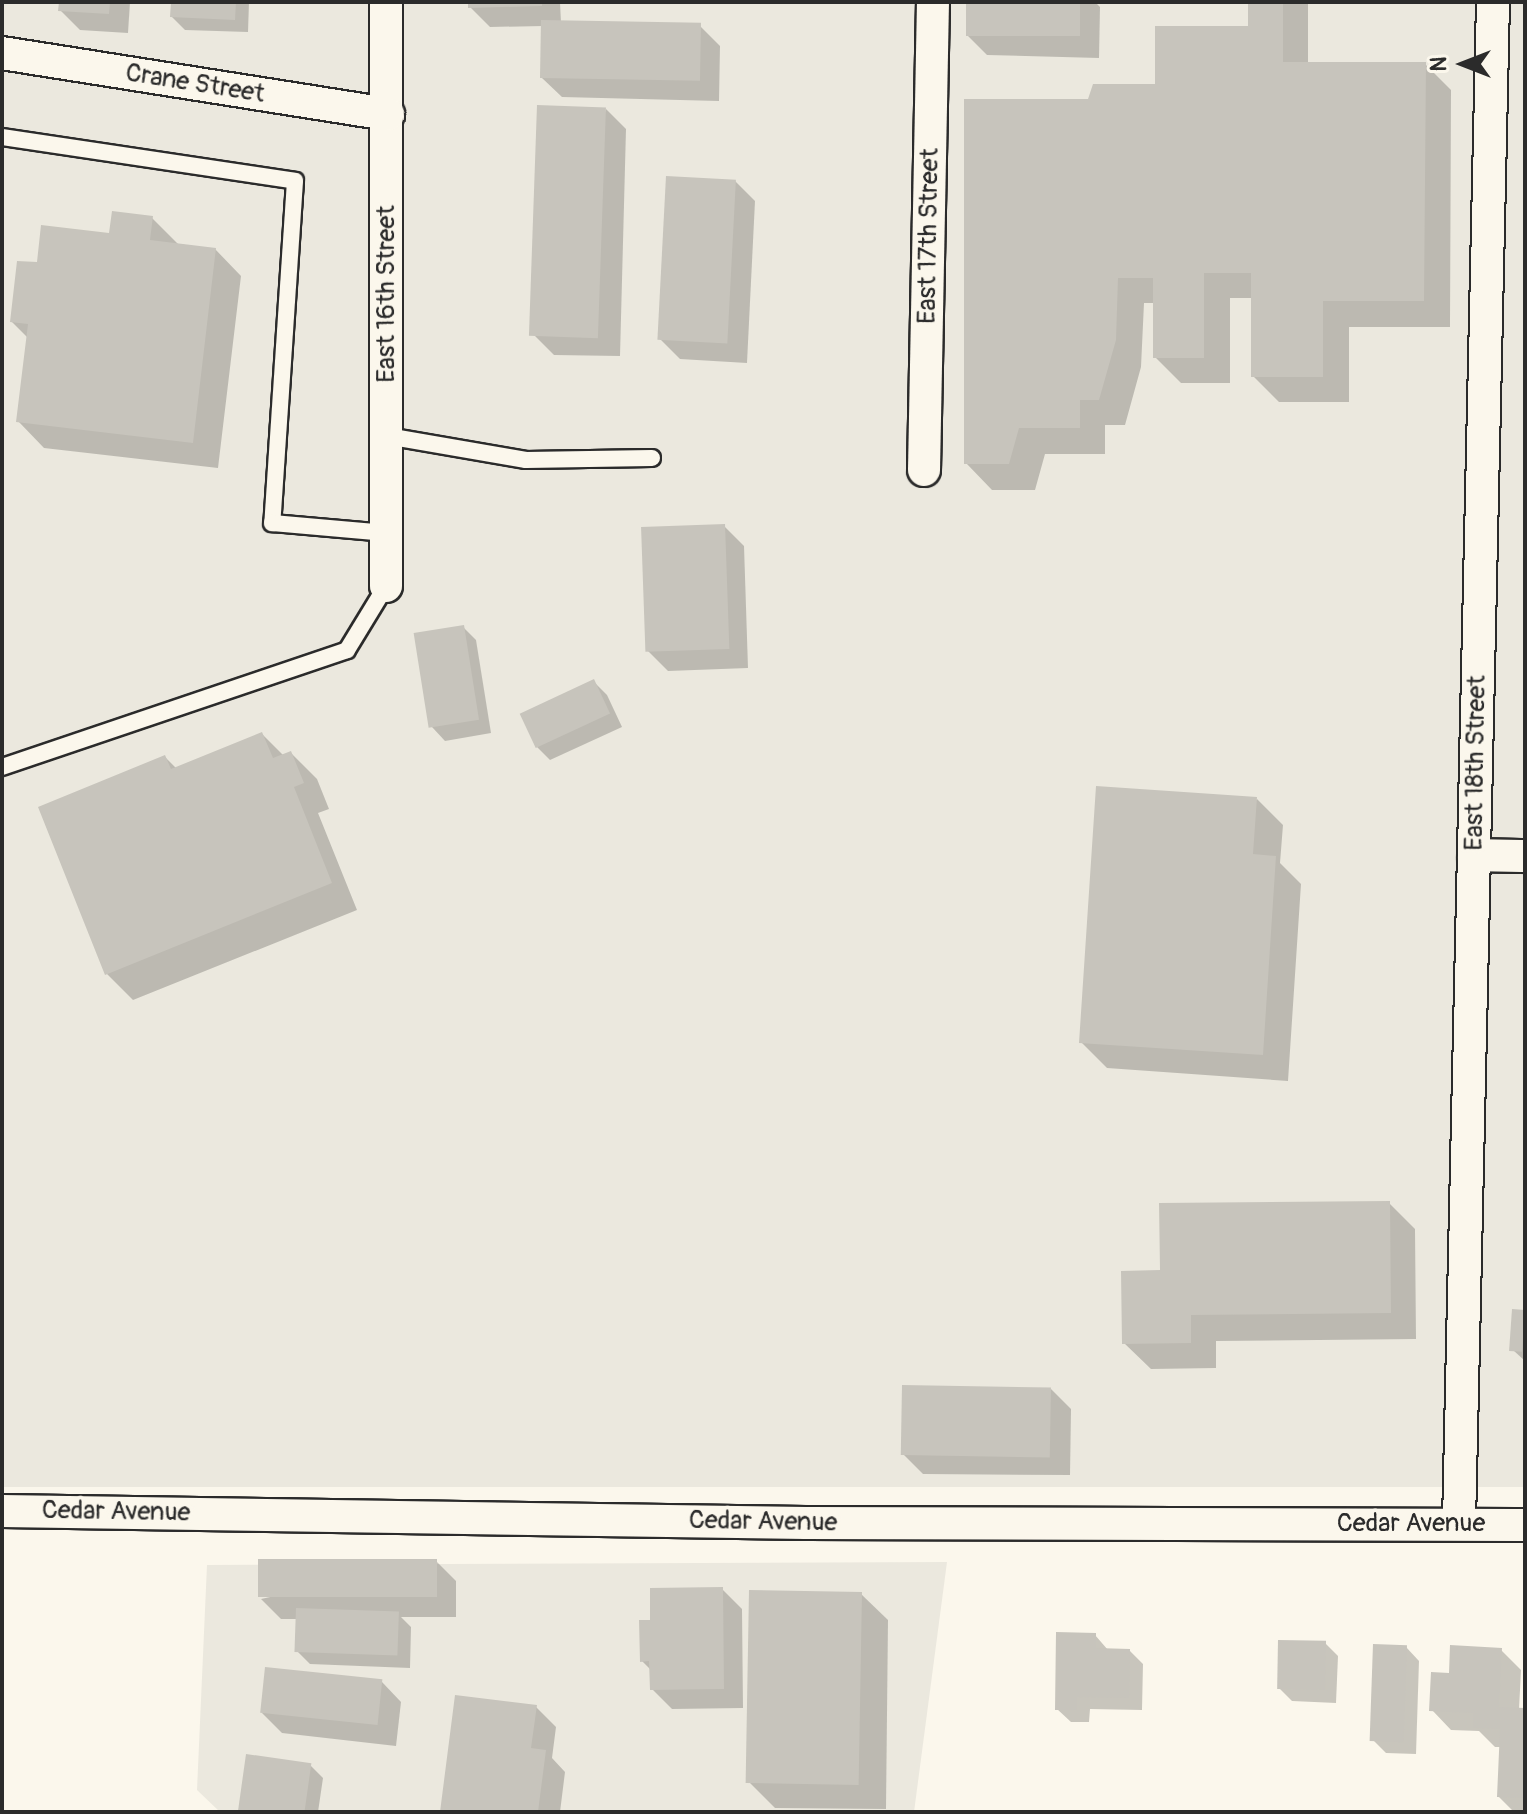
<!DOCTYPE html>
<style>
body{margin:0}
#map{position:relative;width:1527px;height:1814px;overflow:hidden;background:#fbf7ec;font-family:Pangolin,sans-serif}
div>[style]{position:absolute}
.built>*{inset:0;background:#ebe8de;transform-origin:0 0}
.shadow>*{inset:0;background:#0003}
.building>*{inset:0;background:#c7c4bc;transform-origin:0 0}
.roads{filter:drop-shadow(2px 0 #2b2b2b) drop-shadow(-2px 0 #2b2b2b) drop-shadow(0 2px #2b2b2b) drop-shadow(0 -2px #2b2b2b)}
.service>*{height:16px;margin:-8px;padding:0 8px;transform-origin:8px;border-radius:8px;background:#fbf7ec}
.minor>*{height:32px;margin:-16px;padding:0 16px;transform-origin:16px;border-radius:16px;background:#fbf7ec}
span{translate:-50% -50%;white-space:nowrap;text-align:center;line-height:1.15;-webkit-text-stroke:7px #fbf7ec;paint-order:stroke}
.street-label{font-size:26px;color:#2b2b2b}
.frame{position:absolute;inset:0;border:4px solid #2b2b2b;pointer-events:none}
.north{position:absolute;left:1423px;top:24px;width:80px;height:80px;-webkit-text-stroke:6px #fbf7ec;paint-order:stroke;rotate:270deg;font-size:22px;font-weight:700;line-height:32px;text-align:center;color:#2b2b2b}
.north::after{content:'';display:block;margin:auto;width:28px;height:36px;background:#2b2b2b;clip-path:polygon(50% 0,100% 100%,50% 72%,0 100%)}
</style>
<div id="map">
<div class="built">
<i style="left:2px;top:2px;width:1523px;height:1485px"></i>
<i style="clip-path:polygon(947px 1562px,914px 1812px,220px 1812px,197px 1790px,207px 1565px)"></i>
</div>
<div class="shadow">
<i style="clip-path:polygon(61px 2px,130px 2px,128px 33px,80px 30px,60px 10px)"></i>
<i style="clip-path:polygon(173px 2px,249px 2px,248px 32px,185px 30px,172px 17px)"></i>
<i style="clip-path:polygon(470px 2px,560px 2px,561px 23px,700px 26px,720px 46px,719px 101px,562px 97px,542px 78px,543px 26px,490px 27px,470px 7px)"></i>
<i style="clip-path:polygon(968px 2px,1095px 2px,1100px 7px,1099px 58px,987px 55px,967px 35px)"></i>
<i style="clip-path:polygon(1250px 2px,1308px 4px,1308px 64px,1425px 64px,1451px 90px,1450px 327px,1349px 327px,1349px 402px,1279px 402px,1253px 376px,1253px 298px,1230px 298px,1230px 383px,1181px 383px,1155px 357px,1155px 303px,1144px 303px,1141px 367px,1125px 425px,1105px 425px,1105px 454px,1045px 454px,1035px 490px,992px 490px,966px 463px,1090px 101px,1157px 86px,1250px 28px)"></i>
<i style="clip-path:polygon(606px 109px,626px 129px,620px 356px,554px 355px,534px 335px)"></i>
<i style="clip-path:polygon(735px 181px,755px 201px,747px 363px,680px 359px,660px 339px)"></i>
<i style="clip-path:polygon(152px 218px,178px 244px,215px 249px,241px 276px,218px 468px,44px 448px,18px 421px,28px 338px,12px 322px,39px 265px)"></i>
<i style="clip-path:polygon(724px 526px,744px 546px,748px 668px,668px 671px,648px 651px)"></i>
<i style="clip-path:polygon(463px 627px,476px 640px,491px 733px,445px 741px,432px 727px)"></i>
<i style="clip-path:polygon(594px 682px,607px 695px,622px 727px,550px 760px,537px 747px)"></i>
<i style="clip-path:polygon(262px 734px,284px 756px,291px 753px,317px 779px,329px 809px,318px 813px,357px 910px,133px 1000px,107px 974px,41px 808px,165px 757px,177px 769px)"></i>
<i style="clip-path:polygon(1257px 799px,1283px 825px,1280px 863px,1301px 884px,1288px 1081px,1107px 1068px,1081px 1042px)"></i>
<i style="clip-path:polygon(1389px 1203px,1415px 1229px,1416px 1339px,1216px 1341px,1216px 1368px,1151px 1369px,1124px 1343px,1162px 1272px)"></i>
<i style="clip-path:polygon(1525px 1312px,1525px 1361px,1513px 1350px)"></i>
<i style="clip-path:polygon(1051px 1389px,1071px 1409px,1070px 1475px,923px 1474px,903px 1454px)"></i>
<i style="clip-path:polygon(436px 1561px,456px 1581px,456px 1617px,401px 1617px,411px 1627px,410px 1668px,310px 1664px,297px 1651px,298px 1619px,281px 1619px,261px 1599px)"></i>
<i style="clip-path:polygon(722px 1589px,742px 1609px,743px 1708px,672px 1709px,652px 1689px,651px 1670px,642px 1661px,652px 1622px)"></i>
<i style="clip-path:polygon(861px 1594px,888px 1620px,886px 1809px,775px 1808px,749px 1782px)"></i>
<i style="clip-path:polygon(1095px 1635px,1108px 1650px,1130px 1651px,1143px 1664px,1142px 1710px,1090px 1709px,1089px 1722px,1071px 1722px,1057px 1709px)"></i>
<i style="clip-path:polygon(1325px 1643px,1338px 1656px,1336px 1703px,1292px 1701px,1279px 1688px)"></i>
<i style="clip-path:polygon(1406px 1647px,1419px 1661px,1416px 1754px,1386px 1753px,1373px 1740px)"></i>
<i style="clip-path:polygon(1501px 1650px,1521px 1670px,1519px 1710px,1525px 1710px,1525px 1812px,1514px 1812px,1499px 1797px,1502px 1747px,1495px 1747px,1479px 1731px,1451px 1730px,1432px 1710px,1451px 1675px)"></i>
<i style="clip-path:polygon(382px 1682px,401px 1702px,396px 1746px,282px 1733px,262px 1713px)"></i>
<i style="clip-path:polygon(536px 1707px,556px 1727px,552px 1758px,565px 1772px,560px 1812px,442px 1812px)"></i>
<i style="clip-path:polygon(310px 1765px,323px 1778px,318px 1812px,240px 1810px)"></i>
</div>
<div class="building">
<i style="clip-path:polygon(59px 2px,110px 2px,109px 14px,58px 11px)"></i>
<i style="clip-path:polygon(171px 2px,236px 2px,235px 20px,170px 17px)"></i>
<i style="clip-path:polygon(468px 2px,542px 2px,542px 6px,468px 8px)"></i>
<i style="left:966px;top:2px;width:114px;height:34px"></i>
<i style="clip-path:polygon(1248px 2px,1283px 2px,1283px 62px,1426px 62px,1424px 301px,1323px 301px,1323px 377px,1251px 377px,1251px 273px,1204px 273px,1204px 358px,1153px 358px,1153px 278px,1118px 278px,1116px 340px,1099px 400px,1080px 400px,1080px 428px,1019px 428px,1009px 464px,964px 464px,964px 99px,1088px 99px,1093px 84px,1155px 84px,1155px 26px,1248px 26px)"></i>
<i style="left:541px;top:20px;width:160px;height:58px;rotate:1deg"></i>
<i style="left:537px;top:105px;width:69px;height:231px;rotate:2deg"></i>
<i style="left:666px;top:176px;width:70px;height:164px;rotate:3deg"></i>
<i style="clip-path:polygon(112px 211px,153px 216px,150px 240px,216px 248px,193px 443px,16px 422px,28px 324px,10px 322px,17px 261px,37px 262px,41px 225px,109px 233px)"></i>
<i style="left:725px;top:524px;width:125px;height:84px;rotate:88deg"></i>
<i style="left:464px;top:625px;width:96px;height:51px;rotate:81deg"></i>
<i style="left:594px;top:679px;width:38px;height:82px;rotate:65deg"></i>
<i style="clip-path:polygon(262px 732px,273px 758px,291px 751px,304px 783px,294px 787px,332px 883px,105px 975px,38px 807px,165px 755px,171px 769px)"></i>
<i style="clip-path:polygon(1096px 786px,1257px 797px,1253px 854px,1276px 856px,1263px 1055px,1079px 1043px)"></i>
<i style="clip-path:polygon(1390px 1201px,1391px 1313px,1191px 1315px,1191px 1343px,1122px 1344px,1121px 1271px,1160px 1270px,1159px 1203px)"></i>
<i style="left:1512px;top:1309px;width:13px;height:42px;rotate:4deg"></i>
<i style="left:902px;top:1385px;width:149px;height:70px;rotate:1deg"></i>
<i style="left:437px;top:1559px;width:38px;height:179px;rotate:90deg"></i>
<i style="clip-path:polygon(723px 1587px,724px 1689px,650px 1690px,649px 1661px,640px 1662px,639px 1620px,650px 1620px,650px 1588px)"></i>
<i style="left:749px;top:1590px;width:113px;height:193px;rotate:1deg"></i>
<i style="left:296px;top:1608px;width:103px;height:44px;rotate:2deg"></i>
<i style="clip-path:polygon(1056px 1632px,1096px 1633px,1096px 1648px,1130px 1649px,1129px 1698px,1077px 1697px,1077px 1710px,1055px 1710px)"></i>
<i style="left:1278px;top:1640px;width:48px;height:49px;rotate:1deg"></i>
<i style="left:1373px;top:1644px;width:34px;height:97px;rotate:2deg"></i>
<i style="clip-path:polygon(1450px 1645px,1502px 1648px,1499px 1707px,1525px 1708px,1525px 1798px,1497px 1797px,1500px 1729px,1473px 1728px,1473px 1713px,1429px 1711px,1431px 1672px,1449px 1673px)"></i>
<i style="left:265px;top:1667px;width:118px;height:46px;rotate:6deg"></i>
<i style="clip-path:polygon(455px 1695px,537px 1705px,531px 1748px,546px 1750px,538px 1812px,440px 1812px)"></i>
<i style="left:246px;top:1754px;width:66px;height:57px;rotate:8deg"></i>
</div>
<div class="roads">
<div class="service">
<i style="left:2px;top:137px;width:296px;rotate:8.5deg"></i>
<i style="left:295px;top:181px;width:343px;rotate:93.8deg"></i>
<i style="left:272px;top:523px;width:115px;rotate:5deg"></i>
<i style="left:387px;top:436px;width:141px;rotate:9.8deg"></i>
<i style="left:526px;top:460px;width:126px;rotate:-0.9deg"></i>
<i style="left:2px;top:767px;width:364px;rotate:-18.7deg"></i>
<i style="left:347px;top:650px;width:75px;rotate:-58.6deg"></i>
</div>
<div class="minor">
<i style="left:386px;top:2px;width:584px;rotate:90deg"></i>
<i style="left:2px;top:53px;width:391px;rotate:9deg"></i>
<i style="left:924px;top:470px;width:468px;rotate:-88.9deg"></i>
<i style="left:1474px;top:855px;width:51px;rotate:1.1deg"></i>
<i style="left:2px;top:1511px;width:804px;rotate:0.86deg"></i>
<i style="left:806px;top:1523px;width:719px;rotate:0.16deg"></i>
<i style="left:1459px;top:1523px;width:1521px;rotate:-88.72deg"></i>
</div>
</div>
<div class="street-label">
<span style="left:195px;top:84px;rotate:9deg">Crane Street</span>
<span style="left:929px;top:236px;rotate:-89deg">East 17th Street</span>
<span style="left:387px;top:294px;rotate:-90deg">East 16th Street</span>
<span style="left:1476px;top:763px;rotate:-89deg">East 18th Street</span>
<span style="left:116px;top:1512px;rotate:1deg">Cedar Avenue</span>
<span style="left:763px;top:1522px;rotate:1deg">Cedar Avenue</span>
<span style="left:1411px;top:1524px">Cedar Avenue</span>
</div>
<div class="frame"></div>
<div class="north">N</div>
</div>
